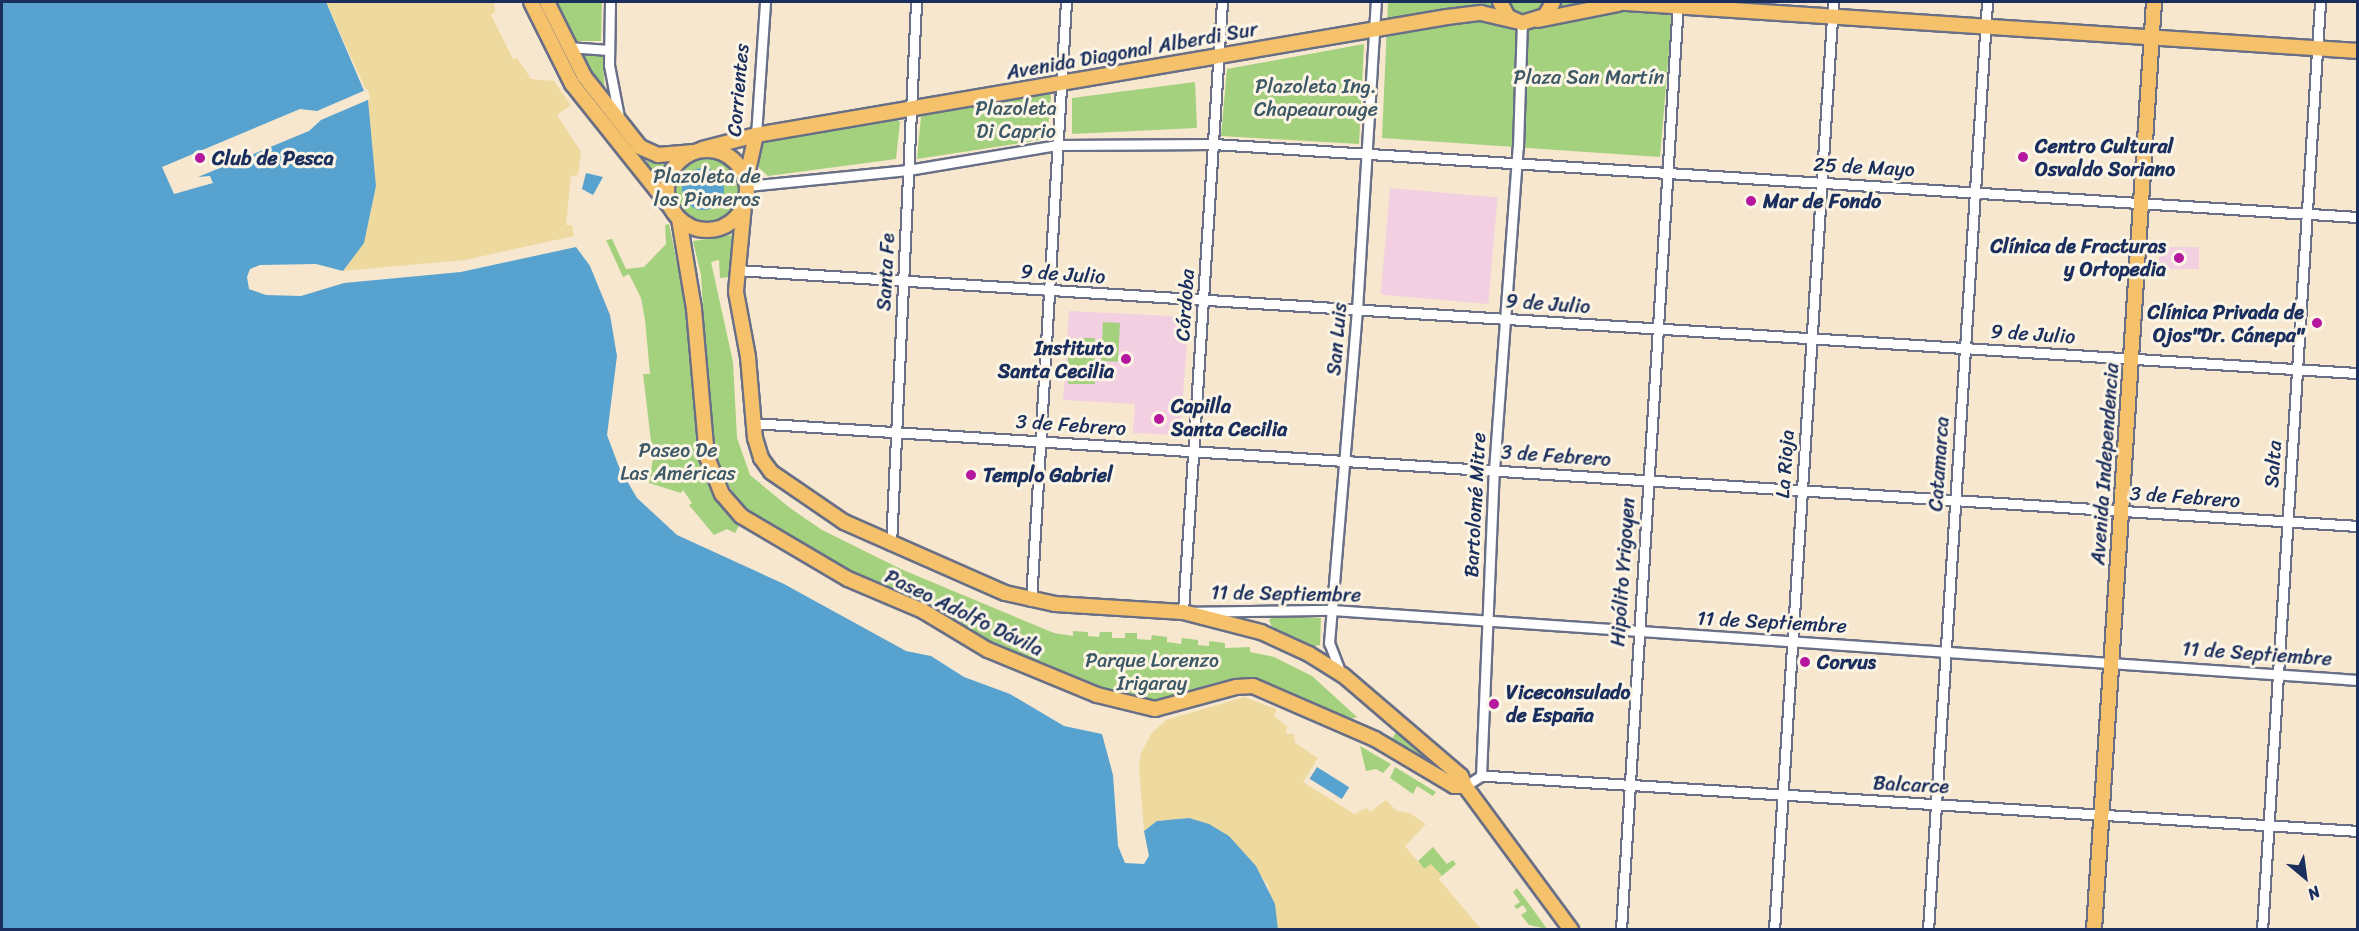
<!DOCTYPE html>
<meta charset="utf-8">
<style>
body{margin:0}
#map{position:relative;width:2359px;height:931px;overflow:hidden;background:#f7e7cf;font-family:Sriracha,sans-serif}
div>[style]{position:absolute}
.built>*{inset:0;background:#f2cfe1;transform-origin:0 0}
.green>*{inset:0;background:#a4d17e;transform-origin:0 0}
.round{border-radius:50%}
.sand>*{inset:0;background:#eeda9e}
.water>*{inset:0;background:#57a2cf;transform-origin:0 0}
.pier>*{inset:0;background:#f7e7cf}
.roads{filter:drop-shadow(2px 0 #686f86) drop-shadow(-2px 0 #686f86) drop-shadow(0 2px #686f86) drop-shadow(0 -2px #686f86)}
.minor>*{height:9px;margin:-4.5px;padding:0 4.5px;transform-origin:4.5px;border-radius:4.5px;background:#fff}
.primary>*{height:14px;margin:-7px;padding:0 7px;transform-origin:7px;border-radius:7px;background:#f5c16b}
.primary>.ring{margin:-7px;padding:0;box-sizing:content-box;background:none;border:14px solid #f5c16b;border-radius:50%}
.dots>*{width:16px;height:16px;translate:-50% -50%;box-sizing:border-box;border:3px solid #fcf5e5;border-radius:50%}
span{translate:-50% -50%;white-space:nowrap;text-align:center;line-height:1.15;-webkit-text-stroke:6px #fcf5e5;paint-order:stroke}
.street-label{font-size:20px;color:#1b2f5e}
.park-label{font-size:20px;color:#3d5866}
.poi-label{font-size:20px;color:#1b2f5e;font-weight:700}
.left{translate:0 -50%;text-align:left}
.right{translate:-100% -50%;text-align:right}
.frame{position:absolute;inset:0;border:3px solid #1b2f5e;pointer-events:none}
.north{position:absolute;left:2275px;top:847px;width:60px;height:60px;-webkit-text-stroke:4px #fcf5e5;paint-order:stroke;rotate:151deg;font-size:16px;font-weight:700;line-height:24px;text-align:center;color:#1b2f5e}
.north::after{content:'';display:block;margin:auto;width:21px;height:27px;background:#1b2f5e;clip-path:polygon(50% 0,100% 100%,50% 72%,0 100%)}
</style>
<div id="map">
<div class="built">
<i style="left:1390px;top:188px;width:108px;height:107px;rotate:5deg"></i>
<i style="left:2159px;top:247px;width:40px;height:22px"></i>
<i style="clip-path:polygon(1069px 311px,1189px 317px,1180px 435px,1133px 433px,1135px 404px,1063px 400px)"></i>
</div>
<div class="green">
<i style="clip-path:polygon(551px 2px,602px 2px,601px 41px,572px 41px)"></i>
<i style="clip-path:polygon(1388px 2px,1673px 2px,1660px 157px,1382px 138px)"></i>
<i style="clip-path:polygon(1364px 44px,1359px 144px,1221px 136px,1227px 69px)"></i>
<i style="clip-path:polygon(579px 55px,603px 56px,605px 98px)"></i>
<i style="clip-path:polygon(1195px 82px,1197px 128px,1072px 134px,1072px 98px)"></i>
<i style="clip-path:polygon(1047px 92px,1051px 95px,1047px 139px,917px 159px,921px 116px)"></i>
<i style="clip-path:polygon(896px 118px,900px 122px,896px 159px,768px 176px,759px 168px,759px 145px,766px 139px)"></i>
<i class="round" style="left:674px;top:155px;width:66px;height:66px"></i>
<i style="clip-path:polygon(645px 161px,671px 164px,665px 184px,664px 184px)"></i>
<i style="clip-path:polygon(669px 224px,688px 317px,702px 458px,715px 495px,740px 524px,735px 533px,727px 529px,714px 535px,689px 505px,692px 503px,683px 490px,681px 493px,649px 483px,653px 458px,643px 374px,650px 374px,645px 320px,641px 298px,629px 274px,623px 277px,606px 240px,612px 239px,626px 269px,644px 267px,666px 244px,665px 225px)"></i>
<i style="clip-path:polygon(732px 235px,729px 277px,720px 278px,719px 260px,711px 262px,733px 362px,737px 438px,750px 475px,790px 508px,822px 530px,903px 570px,1054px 633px,1073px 636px,1073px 631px,1088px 632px,1088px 636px,1099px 637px,1100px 632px,1112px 632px,1112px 638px,1125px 638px,1125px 633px,1137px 633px,1137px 639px,1151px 640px,1152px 635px,1167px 637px,1167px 642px,1181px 644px,1182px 638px,1198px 640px,1198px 645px,1209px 646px,1209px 641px,1225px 643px,1225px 648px,1250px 647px,1250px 652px,1274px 657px,1312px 676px,1357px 717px,1350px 719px,1252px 678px,1219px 683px,1153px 703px,1104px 691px,992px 645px,929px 607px,849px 573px,742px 506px,721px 473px,711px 439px,701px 275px,693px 241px)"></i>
<i style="left:1103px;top:322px;width:17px;height:39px;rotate:3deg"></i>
<i style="left:1068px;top:338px;width:27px;height:46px"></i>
<i style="clip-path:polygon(1274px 616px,1321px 618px,1320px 645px,1314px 646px,1272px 627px,1269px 620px)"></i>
<i style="clip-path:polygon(1397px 730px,1457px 781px,1392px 739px)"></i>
<i style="clip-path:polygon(1360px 746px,1391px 764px,1383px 773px,1376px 769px,1366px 771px)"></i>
<i style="clip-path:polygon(1395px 767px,1436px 792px,1433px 796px,1417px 786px,1413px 794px,1390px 778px)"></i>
<i style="clip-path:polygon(1433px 847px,1447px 864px,1453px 860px,1456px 864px,1442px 876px,1431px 865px,1424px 869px,1418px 861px)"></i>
<i style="clip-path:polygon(1517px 888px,1532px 908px,1547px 929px,1529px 925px,1521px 915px,1527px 911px,1523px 905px,1517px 909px,1514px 906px,1520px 902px,1513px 892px)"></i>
</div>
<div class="sand">
<i style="clip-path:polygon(326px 2px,494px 2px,495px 12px,491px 15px,513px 59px,517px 58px,531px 79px,554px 81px,571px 105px,557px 115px,581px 152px,578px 175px,571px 176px,566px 225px,572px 225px,574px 236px,465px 260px,343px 271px,364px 243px,376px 186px,366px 90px)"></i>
<i style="clip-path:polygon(1244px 697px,1277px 709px,1274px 716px,1287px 726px,1286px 734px,1294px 734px,1295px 743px,1318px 758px,1303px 782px,1354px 814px,1367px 808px,1370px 812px,1386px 800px,1397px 811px,1410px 813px,1426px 824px,1405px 846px,1424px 869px,1431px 864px,1442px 876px,1439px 879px,1481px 929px,1278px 929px,1268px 885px,1229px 836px,1189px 818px,1158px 821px,1144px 831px,1139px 767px,1141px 753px,1151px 734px,1166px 720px)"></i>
</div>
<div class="water">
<i style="clip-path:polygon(2px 2px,326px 2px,368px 100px,376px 186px,364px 243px,343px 271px,316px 264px,260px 265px,250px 269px,247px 277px,249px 289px,266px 295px,301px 296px,344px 283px,461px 272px,576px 247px,590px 266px,610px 315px,617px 356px,607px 435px,619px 467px,637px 498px,677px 535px,784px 584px,906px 651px,931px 656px,964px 677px,1010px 694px,1064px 726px,1102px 734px,1113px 775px,1118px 846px,1125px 863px,1144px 864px,1149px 856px,1144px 831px,1157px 821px,1189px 818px,1209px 824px,1229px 836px,1256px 866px,1275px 904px,1278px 930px,2px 930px)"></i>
<i class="round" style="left:682px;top:168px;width:42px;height:42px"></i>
<i style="clip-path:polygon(586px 173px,603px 177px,593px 195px,582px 189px)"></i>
<i style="left:1317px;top:767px;width:38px;height:14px;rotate:32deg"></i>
</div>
<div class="pier">
<i style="clip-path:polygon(368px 89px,370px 99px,321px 120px,309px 131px,198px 177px,210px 176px,213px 183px,174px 194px,162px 167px,300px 109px,317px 111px)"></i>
</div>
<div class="roads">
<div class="minor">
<i style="left:610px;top:2px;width:63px;rotate:90.9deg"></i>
<i style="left:609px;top:65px;width:53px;rotate:79.1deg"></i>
<i style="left:1222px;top:2px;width:611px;rotate:93.66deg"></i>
<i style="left:1183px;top:612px;width:149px;rotate:-0.8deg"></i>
<i style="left:1332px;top:610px;width:1028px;rotate:3.9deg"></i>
<i style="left:567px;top:47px;width:42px;rotate:4.1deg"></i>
<i style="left:756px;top:135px;width:133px;rotate:-86.1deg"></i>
<i style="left:747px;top:186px;width:162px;rotate:-5.7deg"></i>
<i style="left:908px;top:170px;width:152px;rotate:-9.5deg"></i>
<i style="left:1058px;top:145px;width:155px;rotate:-0.4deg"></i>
<i style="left:1213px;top:144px;width:1147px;rotate:3.65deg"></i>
<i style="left:737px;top:270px;width:1624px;rotate:3.64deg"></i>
<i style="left:752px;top:423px;width:1609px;rotate:3.67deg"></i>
<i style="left:891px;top:545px;width:544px;rotate:-87.36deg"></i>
<i style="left:1031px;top:601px;width:600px;rotate:-86.66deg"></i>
<i style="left:1340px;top:671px;width:30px;rotate:-111deg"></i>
<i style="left:1329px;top:643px;width:334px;rotate:-85.2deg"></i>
<i style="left:1357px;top:310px;width:309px;rotate:-86.5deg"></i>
<i style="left:1481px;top:776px;width:306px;rotate:-87.6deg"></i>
<i style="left:1494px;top:470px;width:324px;rotate:-85.8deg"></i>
<i style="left:1518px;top:147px;width:124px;rotate:-88.2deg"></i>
<i style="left:1465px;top:786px;width:19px;rotate:-32deg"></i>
<i style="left:1481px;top:776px;width:8px"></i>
<i style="left:1489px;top:776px;width:871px;rotate:3.62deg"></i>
<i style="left:1621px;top:930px;width:930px;rotate:-86.49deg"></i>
<i style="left:1774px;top:930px;width:930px;rotate:-86.36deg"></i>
<i style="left:1928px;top:930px;width:930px;rotate:-86.36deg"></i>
<i style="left:2262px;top:930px;width:930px;rotate:-86.42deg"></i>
</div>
<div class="primary">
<i style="left:531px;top:2px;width:92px;rotate:63.4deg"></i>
<i style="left:572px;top:84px;width:164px;rotate:51.4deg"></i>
<i style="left:547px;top:2px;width:83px;rotate:63.4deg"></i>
<i style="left:584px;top:76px;width:90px;rotate:51.7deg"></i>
<i style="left:640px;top:147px;width:20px;rotate:24deg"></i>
<i style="left:658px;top:155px;width:33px;rotate:-5deg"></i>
<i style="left:1500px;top:2px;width:17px;rotate:62deg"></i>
<i style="left:1508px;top:17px;width:15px;rotate:23deg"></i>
<i style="left:1522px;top:23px;width:24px;rotate:-17deg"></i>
<i style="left:1545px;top:16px;width:16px;rotate:-60deg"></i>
<i style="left:1611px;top:2px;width:749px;rotate:3.75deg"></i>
<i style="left:1538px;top:20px;width:82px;rotate:-11.3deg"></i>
<i style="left:702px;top:149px;width:56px;rotate:-14.5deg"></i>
<i style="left:756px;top:135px;width:701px;rotate:-9.69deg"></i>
<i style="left:1447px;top:17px;width:34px;rotate:-7deg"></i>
<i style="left:1481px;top:13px;width:35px;rotate:13deg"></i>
<i class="ring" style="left:667px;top:150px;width:66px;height:66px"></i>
<i style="left:746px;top:180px;width:46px;rotate:-77.5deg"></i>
<i style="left:744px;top:205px;width:87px;rotate:95.3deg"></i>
<i style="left:736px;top:292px;width:66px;rotate:79.5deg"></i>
<i style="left:748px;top:357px;width:81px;rotate:85.1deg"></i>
<i style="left:755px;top:438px;width:21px;rotate:73deg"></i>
<i style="left:761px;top:458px;width:17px;rotate:54deg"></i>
<i style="left:771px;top:472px;width:88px;rotate:34.4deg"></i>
<i style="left:844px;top:522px;width:176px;rotate:23.8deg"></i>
<i style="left:1005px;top:593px;width:51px;rotate:12.4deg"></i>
<i style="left:1055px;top:604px;width:128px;rotate:3.6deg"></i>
<i style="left:1183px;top:612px;width:81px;rotate:14.4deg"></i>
<i style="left:1261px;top:632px;width:53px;rotate:24.6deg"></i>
<i style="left:1309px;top:654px;width:40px;rotate:32deg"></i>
<i style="left:1343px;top:675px;width:155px;rotate:40.6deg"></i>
<i style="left:1461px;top:776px;width:11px;rotate:68deg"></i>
<i style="left:1465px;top:786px;width:179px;rotate:53.6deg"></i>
<i style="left:679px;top:219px;width:91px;rotate:80.5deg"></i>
<i style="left:694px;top:309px;width:149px;rotate:85deg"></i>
<i style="left:707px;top:457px;width:40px;rotate:68deg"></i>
<i style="left:722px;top:494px;width:29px;rotate:49deg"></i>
<i style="left:741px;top:516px;width:124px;rotate:30.5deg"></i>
<i style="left:848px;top:579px;width:82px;rotate:23.1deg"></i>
<i style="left:923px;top:611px;width:76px;rotate:31deg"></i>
<i style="left:988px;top:650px;width:118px;rotate:22.4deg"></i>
<i style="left:1097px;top:695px;width:60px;rotate:13.6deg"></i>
<i style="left:1155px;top:709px;width:84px;rotate:-15.2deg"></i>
<i style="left:1236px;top:687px;width:17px;rotate:-3deg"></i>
<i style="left:1253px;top:686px;width:133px;rotate:23.5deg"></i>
<i style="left:1375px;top:739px;width:92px;rotate:30.7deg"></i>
<i style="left:1454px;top:786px;width:11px"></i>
<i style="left:2094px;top:930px;width:930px;rotate:-86.3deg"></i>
</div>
</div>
<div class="dots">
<i style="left:2023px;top:157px;background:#b5179e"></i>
<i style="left:200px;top:158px;background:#b5179e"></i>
<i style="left:1751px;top:201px;background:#b5179e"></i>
<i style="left:2179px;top:258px;background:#b5179e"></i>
<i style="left:2317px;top:323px;background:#b5179e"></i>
<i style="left:1126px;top:359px;background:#b5179e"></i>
<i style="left:1159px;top:419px;background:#b5179e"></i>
<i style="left:971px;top:475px;background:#b5179e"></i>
<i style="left:1805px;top:662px;background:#b5179e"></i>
<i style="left:1494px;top:704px;background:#b5179e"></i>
</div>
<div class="street-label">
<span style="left:1132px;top:51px;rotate:-10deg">Avenida Diagonal Alberdi Sur</span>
<span style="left:738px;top:90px;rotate:-85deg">Corrientes</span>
<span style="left:1864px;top:167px;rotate:3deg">25 de Mayo</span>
<span style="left:886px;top:272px;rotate:-87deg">Santa Fe</span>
<span style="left:1063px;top:274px;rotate:4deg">9 de Julio</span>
<span style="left:1548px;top:304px;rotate:4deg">9 de Julio</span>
<span style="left:1185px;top:305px;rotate:-86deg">Córdoba</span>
<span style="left:2033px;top:334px;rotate:4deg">9 de Julio</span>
<span style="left:1337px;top:339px;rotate:-85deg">San Luis</span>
<span style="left:1071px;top:425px;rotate:4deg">3 de Febrero</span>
<span style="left:1556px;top:456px;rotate:4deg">3 de Febrero</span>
<span style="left:1785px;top:464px;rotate:-86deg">La Rioja</span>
<span style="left:1939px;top:464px;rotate:-86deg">Catamarca</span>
<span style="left:2105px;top:464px;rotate:-86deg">Avenida Independencia</span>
<span style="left:2273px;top:464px;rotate:-86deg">Salta</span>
<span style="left:2185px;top:497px;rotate:4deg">3 de Febrero</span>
<span style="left:1475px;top:505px;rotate:-87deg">Bartolomé Mitre</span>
<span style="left:1623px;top:572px;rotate:-86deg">Hipólito Yrigoyen</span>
<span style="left:1286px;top:594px;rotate:1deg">11 de Septiembre</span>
<span style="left:964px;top:613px;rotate:26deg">Paseo Adolfo Dávila</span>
<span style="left:1772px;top:622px;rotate:3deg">11 de Septiembre</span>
<span style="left:2257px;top:654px;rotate:4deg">11 de Septiembre</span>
<span style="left:1911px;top:785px;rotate:3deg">Balcarce</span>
</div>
<div class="park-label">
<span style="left:1589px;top:77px">Plaza San Martín</span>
<span style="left:1316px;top:98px">Plazoleta Ing.<br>Chapeaurouge</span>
<span style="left:1016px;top:120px">Plazoleta<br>Di Caprio</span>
<span style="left:707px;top:188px">Plazoleta de<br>los Pioneros</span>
<span style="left:678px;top:462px">Paseo De<br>Las Américas</span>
<span style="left:1152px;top:672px">Parque Lorenzo<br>Irigaray</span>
</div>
<div class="poi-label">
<span class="left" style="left:2035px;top:158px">Centro Cultural<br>Osvaldo Soriano</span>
<span class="left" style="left:212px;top:158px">Club de Pesca</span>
<span class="left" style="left:1763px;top:201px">Mar de Fondo</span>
<span class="right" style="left:2166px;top:258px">Clínica de Fracturas<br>y Ortopedia</span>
<span class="right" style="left:2304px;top:324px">Clínica Privada de<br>Ojos"Dr. Cánepa"</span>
<span class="right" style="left:1114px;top:360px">Instituto<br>Santa Cecilia</span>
<span class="left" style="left:1171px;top:418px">Capilla<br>Santa Cecilia</span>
<span class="left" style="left:983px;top:475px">Templo Gabriel</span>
<span class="left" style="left:1817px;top:662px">Corvus</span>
<span class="left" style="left:1506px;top:704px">Viceconsulado<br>de España</span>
</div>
<div class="frame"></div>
<div class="north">N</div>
</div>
